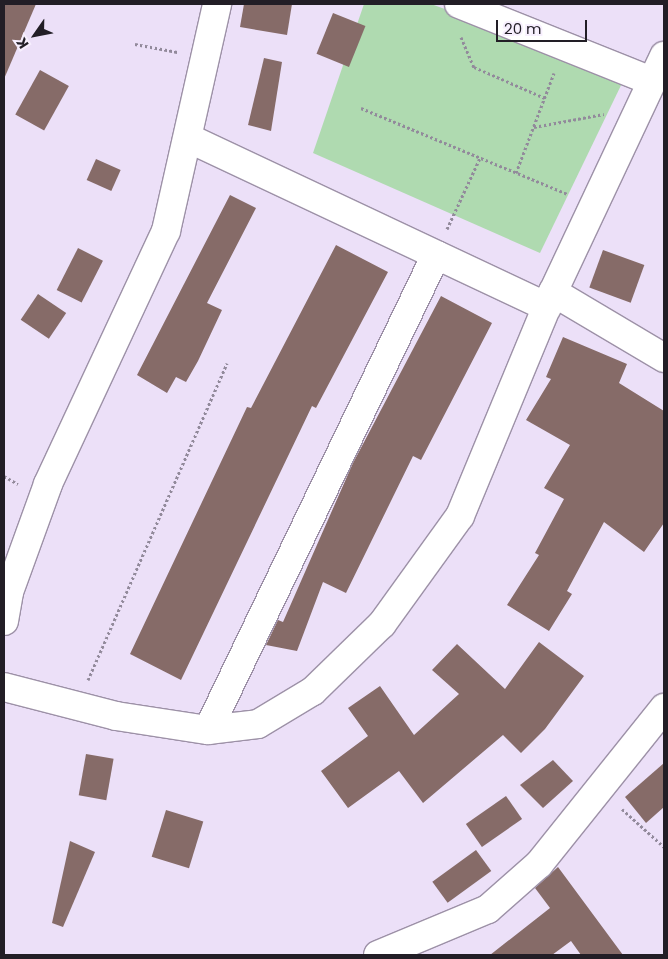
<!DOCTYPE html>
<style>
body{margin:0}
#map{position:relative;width:668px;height:959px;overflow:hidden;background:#ece0f8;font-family:Poppins,sans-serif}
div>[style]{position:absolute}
.green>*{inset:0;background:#afdab0}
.building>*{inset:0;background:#866b68;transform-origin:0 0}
.path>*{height:3px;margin-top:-1.5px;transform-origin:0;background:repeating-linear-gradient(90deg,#928a9b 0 2.5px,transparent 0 5px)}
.roads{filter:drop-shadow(1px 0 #9d91a7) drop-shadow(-1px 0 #9d91a7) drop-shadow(0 1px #9d91a7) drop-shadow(0 -1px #9d91a7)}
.minor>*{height:28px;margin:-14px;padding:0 14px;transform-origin:14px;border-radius:14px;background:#fff}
span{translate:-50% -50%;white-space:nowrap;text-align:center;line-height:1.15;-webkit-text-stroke:4px #f7effe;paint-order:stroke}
.frame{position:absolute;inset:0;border:5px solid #221e26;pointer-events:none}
.north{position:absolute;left:10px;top:10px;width:50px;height:50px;-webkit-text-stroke:4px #f7effe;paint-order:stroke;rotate:237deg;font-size:14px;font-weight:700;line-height:20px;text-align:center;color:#221e26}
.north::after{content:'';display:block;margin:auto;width:18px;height:22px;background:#221e26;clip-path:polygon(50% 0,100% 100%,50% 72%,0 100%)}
.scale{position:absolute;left:496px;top:20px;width:91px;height:22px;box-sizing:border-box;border:2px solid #221e26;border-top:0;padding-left:6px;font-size:15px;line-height:18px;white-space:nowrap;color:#221e26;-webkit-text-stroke:4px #f7effe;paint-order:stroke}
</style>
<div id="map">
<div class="green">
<i style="clip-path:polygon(364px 4px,431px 4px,626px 75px,540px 253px,313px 153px)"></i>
</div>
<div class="building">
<i style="clip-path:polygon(4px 4px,36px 4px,4px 79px)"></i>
<i style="clip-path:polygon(244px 4px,292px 4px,287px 35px,240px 27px)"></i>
<i style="left:333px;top:13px;width:35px;height:44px;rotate:22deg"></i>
<i style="clip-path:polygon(264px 58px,282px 62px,271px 131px,248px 125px)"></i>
<i style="left:40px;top:70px;width:33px;height:51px;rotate:29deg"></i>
<i style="left:96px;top:159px;width:27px;height:23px;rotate:24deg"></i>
<i style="clip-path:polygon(230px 195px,256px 208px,207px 303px,222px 310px,198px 361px,186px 382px,176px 377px,167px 393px,137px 375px)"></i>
<i style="clip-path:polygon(336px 245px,388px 272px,316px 408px,312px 406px,181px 680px,130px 654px,247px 407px,251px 408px)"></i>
<i style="left:78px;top:248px;width:28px;height:47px;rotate:27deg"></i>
<i style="left:603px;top:250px;width:44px;height:40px;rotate:20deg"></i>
<i style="left:38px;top:294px;width:34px;height:31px;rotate:34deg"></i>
<i style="clip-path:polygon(441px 296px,492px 323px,421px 460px,413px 456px,346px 593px,323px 582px,297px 651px,266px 645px,278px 620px,283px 622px,353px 463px)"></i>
<i style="clip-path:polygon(563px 337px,627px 364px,619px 383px,664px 411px,664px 523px,644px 552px,604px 522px,567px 591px,572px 594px,549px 631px,507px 605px,539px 555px,535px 553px,564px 499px,544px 488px,570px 445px,526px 420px,551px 379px,546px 377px)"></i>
<i style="clip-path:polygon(539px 642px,584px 676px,545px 729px,521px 753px,503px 735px,423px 803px,399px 771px,348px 808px,321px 771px,368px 736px,348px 708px,380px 686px,414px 735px,459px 694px,432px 670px,457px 644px,505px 689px)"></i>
<i style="left:86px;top:754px;width:28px;height:42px;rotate:10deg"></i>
<i style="clip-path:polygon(553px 760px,573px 781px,543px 808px,520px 785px)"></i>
<i style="clip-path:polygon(664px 763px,664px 807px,646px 823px,625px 797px)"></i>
<i style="left:506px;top:796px;width:28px;height:49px;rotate:55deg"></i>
<i style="left:166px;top:810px;width:39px;height:49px;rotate:17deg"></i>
<i style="clip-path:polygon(70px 841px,95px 852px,63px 927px,52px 923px)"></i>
<i style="left:476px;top:850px;width:26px;height:54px;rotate:54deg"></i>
<i style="clip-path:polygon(558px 867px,623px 955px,581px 955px,571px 941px,552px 955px,490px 955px,550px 908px,535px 888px)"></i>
</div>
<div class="path">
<i style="left:461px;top:37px;width:33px;rotate:67deg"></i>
<i style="left:474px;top:67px;width:77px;rotate:23.6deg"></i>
<i style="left:135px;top:44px;width:43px;rotate:10.8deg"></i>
<i style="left:361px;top:108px;width:224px;rotate:22.6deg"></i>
<i style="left:534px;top:127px;width:71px;rotate:-10.5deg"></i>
<i style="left:516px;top:173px;width:107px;rotate:-69.2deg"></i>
<i style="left:447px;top:229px;width:78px;rotate:-65.1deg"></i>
<i style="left:4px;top:476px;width:16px;rotate:30deg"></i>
<i style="left:88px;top:680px;width:346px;rotate:-66.3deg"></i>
<i style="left:622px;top:809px;width:57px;rotate:42.1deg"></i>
</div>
<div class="roads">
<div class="minor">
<i style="left:459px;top:4px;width:208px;rotate:21.8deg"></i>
<i style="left:188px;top:138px;width:397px;rotate:25.2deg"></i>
<i style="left:553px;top:292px;width:129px;rotate:30.7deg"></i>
<i style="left:4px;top:621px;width:29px;rotate:-80deg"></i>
<i style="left:9px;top:592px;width:115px;rotate:-70.1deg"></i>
<i style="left:48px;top:484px;width:279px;rotate:-65deg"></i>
<i style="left:166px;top:231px;width:233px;rotate:-77.3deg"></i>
<i style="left:4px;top:687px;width:116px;rotate:14.5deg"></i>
<i style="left:116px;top:716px;width:93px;rotate:8.7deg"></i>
<i style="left:208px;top:730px;width:50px;rotate:-6.8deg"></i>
<i style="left:258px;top:724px;width:64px;rotate:-31deg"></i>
<i style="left:313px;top:691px;width:96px;rotate:-44.2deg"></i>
<i style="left:382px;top:624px;width:133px;rotate:-54.2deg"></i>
<i style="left:460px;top:516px;width:243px;rotate:-67.5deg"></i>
<i style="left:553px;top:292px;width:261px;rotate:-64.8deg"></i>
<i style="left:208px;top:730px;width:527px;rotate:-64.36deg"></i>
<i style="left:378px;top:955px;width:119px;rotate:-22.7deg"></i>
<i style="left:488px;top:909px;width:68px;rotate:-41.4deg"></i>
<i style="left:539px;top:864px;width:200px;rotate:-51.3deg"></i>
</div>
</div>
<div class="frame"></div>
<div class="north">K</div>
<div class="scale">20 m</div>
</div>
